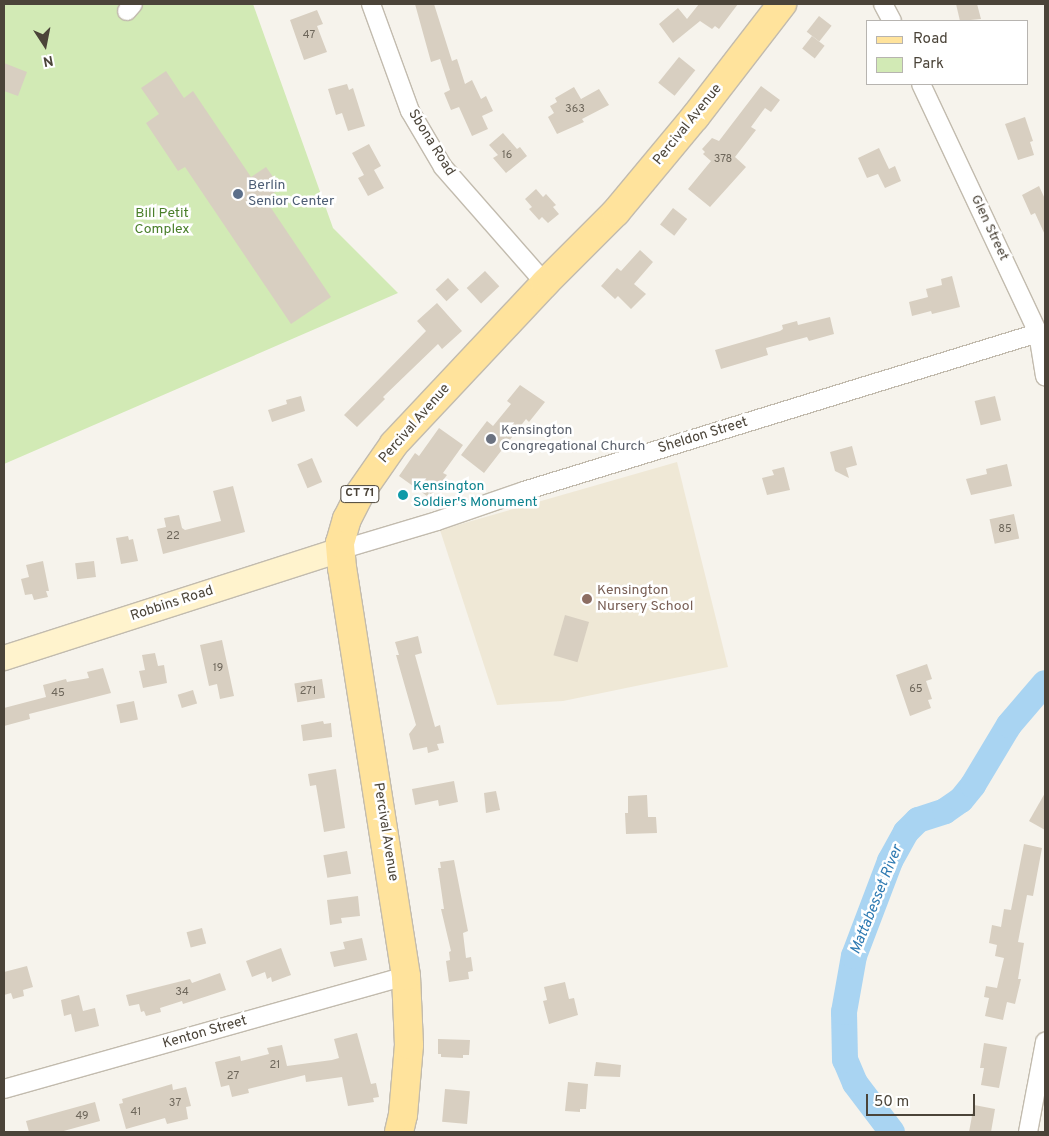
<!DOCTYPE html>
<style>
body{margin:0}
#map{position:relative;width:1049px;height:1136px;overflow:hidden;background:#f6f3ec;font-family:Overpass,sans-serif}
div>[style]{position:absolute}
.education>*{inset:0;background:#efe8d6}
.green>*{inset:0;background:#d2eab5}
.river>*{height:26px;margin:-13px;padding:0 13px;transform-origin:13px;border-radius:13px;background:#a9d4f2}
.building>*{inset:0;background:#d8cfc1;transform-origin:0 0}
.roads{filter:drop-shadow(1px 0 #c2bbae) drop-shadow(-1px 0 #c2bbae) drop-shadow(0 1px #c2bbae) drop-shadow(0 -1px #c2bbae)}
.street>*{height:18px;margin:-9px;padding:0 9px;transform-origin:9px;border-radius:9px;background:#fff}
.secondary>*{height:24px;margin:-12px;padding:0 12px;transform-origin:12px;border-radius:12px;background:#fff3cd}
.primary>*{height:28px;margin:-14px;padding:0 14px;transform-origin:14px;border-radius:14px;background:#ffe39c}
.dots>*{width:14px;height:14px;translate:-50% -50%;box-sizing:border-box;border:2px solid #fff;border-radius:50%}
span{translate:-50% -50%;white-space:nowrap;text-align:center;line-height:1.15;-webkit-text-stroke:5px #fff;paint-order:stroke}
.number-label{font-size:11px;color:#6e675b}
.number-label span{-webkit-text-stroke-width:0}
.shield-label span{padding:1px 4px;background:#fff;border:1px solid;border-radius:4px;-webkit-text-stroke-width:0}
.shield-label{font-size:12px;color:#4b4439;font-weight:700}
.street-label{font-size:14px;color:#4b4439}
.service-label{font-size:14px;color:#4e5e75}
.left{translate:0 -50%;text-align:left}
.park-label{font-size:14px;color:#4a7f2a}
.worship-label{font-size:14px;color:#5b616d}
.culture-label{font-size:14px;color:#0d838f}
.education-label{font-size:14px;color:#785e54}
.water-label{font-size:15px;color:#2e7ab2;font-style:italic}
.frame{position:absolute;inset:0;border:5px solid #4b4439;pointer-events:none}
.legend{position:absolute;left:866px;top:20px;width:162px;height:65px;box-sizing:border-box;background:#fff;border:1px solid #b7b4b0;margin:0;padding:6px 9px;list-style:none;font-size:15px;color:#4b4439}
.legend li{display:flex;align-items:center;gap:10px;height:25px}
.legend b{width:25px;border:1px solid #b7b4b0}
.north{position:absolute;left:20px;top:20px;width:50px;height:50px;-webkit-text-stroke:4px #fff;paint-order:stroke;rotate:169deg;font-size:14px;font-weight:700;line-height:20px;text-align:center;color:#4b4439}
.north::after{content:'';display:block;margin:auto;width:18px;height:22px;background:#4b4439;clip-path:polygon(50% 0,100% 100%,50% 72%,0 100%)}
.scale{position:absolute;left:866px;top:1094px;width:109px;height:22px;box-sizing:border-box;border:2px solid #4b4439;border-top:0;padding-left:6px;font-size:15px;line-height:18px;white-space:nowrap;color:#4b4439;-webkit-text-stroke:4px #fff;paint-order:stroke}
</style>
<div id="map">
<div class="education">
<i style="clip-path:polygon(677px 462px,728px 667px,563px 701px,497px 705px,440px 530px)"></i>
</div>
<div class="green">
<i style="clip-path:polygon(4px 4px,253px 4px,333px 228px,398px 293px,4px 464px)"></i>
</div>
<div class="river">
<i style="left:892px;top:1132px;width:61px;rotate:-127.1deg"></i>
<i style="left:855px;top:1083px;width:25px;rotate:-113deg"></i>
<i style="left:845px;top:1060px;width:48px;rotate:-91.2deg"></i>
<i style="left:844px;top:1012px;width:57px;rotate:-79.9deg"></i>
<i style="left:854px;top:956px;width:102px;rotate:-69.2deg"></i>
<i style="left:890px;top:861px;width:33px;rotate:-61deg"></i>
<i style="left:906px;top:832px;width:17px;rotate:-45deg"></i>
<i style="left:918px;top:820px;width:28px;rotate:-18deg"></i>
<i style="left:945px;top:811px;width:19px;rotate:-35deg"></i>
<i style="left:961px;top:800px;width:19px;rotate:-51deg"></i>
<i style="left:973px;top:785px;width:70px;rotate:-59deg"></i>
<i style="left:1009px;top:725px;width:55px;rotate:-49.4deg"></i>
</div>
<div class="building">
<i style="clip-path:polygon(415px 4px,434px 4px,452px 61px,457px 59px,465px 84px,472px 80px,481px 99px,486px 96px,493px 111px,482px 116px,488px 129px,472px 136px,459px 107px,451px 110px,444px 93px,450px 90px,440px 59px,431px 62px)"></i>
<i style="clip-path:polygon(699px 4px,738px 4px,719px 29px,715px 26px,712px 29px,700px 21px,673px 43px,659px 24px,678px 8px,687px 19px)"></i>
<i style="clip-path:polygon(956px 4px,977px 4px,981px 19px,960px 21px)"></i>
<i style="clip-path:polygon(317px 10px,323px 24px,317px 26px,327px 52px,304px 60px,290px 20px)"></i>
<i style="left:819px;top:16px;width:16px;height:20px;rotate:38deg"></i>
<i style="left:812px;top:36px;width:16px;height:16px;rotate:38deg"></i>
<i style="left:679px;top:57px;width:21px;height:33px;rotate:39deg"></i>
<i style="clip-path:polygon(4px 63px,27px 72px,18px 96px,4px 91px)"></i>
<i style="clip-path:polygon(166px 71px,184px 98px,193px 91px,251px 177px,266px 167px,281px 188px,265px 199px,331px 297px,291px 324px,185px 167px,178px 171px,146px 123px,159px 114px,141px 88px)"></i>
<i style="clip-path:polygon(347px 84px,349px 90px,353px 88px,365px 126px,348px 131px,342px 113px,336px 115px,328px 89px)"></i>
<i style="clip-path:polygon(761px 86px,780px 100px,771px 112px,765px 108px,751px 127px,756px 130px,735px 157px,746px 167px,710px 207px,688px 189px,711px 161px,703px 154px,705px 152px,702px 149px,712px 138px,719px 141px)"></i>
<i style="clip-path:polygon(574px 87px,581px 99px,599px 89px,609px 105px,582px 119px,584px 122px,557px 134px,548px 117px,554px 113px,550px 106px,557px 102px,555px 98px)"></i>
<i style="clip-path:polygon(1025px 117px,1033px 141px,1030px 142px,1034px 155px,1018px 160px,1005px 124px)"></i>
<i style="clip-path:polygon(503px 133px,517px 149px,520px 147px,527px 156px,506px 173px,493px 158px,498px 155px,489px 145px)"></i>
<i style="clip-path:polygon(369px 144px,381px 166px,374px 170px,384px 188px,368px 196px,358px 178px,364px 175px,352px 153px)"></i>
<i style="clip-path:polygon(879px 148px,889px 169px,895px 166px,901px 181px,885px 188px,878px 174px,867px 178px,858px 158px)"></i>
<i style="clip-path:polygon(1039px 186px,1045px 199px,1045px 235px,1035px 213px,1031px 215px,1022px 195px)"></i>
<i style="clip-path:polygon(536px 189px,543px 197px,546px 194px,556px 205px,553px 207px,559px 214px,548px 223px,542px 217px,539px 220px,529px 209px,532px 207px,525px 199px)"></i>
<i style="left:673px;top:208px;width:18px;height:21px;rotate:38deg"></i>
<i style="clip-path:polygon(640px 250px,653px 262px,634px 284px,646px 294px,631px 309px,618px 296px,615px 299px,601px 286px,617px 268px,621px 271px)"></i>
<i style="left:485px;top:271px;width:21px;height:25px;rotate:47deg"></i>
<i style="clip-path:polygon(952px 276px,960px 307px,932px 314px,931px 311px,912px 316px,909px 302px,928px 297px,926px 289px,942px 285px,941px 279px)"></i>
<i style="left:448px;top:278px;width:16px;height:17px;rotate:47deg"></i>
<i style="clip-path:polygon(437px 303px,462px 331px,442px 349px,438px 344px,383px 397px,385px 399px,357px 427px,344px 415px,426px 331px,417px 321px)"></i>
<i style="clip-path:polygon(830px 317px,834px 334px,809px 341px,807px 337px,766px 348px,768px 355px,721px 369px,715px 350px,780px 331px,783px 329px,782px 325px,797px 321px,798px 325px)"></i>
<i style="clip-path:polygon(520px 385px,545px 402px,529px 422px,526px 419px,484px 473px,461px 455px,487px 421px,493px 426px,511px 404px,507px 401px)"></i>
<i style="clip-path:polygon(301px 396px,305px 411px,272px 422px,268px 410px,287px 404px,286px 400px)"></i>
<i style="left:995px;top:396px;width:25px;height:21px;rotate:76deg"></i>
<i style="clip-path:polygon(439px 428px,463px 445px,443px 473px,447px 475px,432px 495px,429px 493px,427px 496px,399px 476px,415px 453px,419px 456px)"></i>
<i style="clip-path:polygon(852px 446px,857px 465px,846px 468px,849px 478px,835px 471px,830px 452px)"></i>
<i style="left:312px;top:458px;width:26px;height:16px;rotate:67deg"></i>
<i style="clip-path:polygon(1007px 464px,1012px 486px,971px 495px,966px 479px,987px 474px,986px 469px)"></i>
<i style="clip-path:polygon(784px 467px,790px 490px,767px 495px,762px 478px,774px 475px,772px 470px)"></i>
<i style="clip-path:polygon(233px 486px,245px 532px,163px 554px,157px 529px,166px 527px,164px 518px,179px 515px,182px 528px,185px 530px,221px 521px,213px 491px)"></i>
<i style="left:1014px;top:514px;width:25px;height:25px;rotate:78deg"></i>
<i style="clip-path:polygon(128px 536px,129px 540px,133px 539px,138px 561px,121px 564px,116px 538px)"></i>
<i style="clip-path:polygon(43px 561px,49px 591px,46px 591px,48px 597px,34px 600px,32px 594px,25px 595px,21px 579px,29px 577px,26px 565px)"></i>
<i style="left:94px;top:561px;width:16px;height:19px;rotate:83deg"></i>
<i style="left:565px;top:615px;width:25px;height:42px;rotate:16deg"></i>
<i style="clip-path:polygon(418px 636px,422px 653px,415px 655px,435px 727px,440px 725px,444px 743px,437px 744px,439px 750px,428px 753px,427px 747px,413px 750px,409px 734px,416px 725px,396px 655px,399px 655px,395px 642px)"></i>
<i style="clip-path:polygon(222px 640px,234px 696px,220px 699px,217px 684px,209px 686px,200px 645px)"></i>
<i style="clip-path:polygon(155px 653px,158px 666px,164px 665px,167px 683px,143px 688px,139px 671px,145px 670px,142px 655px)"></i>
<i style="clip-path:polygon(927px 664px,932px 679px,926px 681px,932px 699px,928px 700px,931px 708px,910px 716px,896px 675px)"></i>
<i style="clip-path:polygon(103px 668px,111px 693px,29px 714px,30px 719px,4px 726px,4px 708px,46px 697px,43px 685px,66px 679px,67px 682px,89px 678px,87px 672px)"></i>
<i style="left:322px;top:679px;width:19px;height:28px;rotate:81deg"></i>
<i style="left:193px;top:690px;width:14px;height:16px;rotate:73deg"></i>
<i style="left:134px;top:701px;width:19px;height:18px;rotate:78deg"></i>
<i style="clip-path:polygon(323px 721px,324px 724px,331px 723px,332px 737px,303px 741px,301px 725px)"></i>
<i style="clip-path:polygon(336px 769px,345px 828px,324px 832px,316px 785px,310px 786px,308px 774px)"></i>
<i style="clip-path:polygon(454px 781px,458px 802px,439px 806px,438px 800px,415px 805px,412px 789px)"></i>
<i style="clip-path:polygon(496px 791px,500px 810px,486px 813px,484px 793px)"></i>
<i style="clip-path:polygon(1045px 793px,1045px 830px,1029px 821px)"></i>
<i style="clip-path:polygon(647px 795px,648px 817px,656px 817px,657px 833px,626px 834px,625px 813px,628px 813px,628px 796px)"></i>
<i style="clip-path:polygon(1024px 844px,1042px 848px,1033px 896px,1027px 895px,1018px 942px,1024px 943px,1018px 979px,1021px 979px,1015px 1004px,1007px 1002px,1003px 1020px,985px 1016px,989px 998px,984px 997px,986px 986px,997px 988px,1004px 958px,995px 956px,997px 945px,989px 943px,992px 925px,1001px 927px,1004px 909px,1011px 910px)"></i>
<i style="left:347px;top:851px;width:23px;height:24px;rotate:80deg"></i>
<i style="clip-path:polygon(454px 860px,468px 931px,463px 933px,466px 958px,471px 957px,473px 971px,468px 972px,469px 979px,449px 982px,446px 961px,450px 960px,449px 952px,451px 951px,441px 909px,444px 909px,438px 868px,441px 868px,440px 862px)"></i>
<i style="clip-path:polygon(358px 896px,360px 916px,341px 918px,342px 923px,330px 925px,327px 900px)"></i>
<i style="left:202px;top:928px;width:16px;height:16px;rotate:75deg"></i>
<i style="clip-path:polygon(362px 938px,367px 960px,334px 967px,330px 952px,345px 949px,343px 942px)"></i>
<i style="clip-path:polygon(281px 948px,291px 975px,272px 982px,271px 977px,267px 979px,265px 972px,252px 977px,246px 961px)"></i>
<i style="clip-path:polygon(27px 966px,33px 987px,23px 990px,24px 996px,13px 999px,11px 993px,4px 995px,4px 972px)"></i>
<i style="clip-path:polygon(220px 973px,226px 990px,183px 1004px,182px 1001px,160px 1008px,161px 1012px,146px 1016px,144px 1011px,141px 1012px,139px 1004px,129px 1006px,126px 995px,190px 979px,192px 983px)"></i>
<i style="clip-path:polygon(565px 982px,569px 999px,574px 998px,578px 1015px,549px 1024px,543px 1001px,547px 1000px,544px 987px)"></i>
<i style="clip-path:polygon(79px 995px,83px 1011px,95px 1008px,99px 1026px,75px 1032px,71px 1014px,64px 1016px,61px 1000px)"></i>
<i style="clip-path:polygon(357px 1033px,371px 1084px,376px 1083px,379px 1097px,373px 1098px,374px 1102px,348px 1106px,342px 1077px,306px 1082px,305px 1075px,248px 1089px,249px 1093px,232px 1097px,229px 1085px,221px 1087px,215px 1062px,240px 1056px,241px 1061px,269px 1054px,267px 1048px,282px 1045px,287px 1066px,332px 1060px,339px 1058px,334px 1039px)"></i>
<i style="clip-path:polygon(438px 1039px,470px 1040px,469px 1055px,463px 1055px,463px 1058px,441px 1057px,441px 1054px,438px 1054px)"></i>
<i style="clip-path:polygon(984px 1043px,1007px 1047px,999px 1088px,981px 1085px,984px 1068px,980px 1068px)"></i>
<i style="clip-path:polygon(596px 1062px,621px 1065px,620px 1077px,594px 1076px)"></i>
<i style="clip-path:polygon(568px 1082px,588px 1084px,586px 1109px,580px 1109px,580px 1112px,565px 1111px)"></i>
<i style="clip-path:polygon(172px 1084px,173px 1090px,186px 1087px,191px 1106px,186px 1107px,188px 1119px,167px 1124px,165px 1118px,126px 1129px,119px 1104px,123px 1103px,122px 1099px)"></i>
<i style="left:445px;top:1089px;width:25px;height:33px;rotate:5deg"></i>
<i style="clip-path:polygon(95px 1102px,100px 1121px,60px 1132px,29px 1132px,26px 1121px)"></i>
<i style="clip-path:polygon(974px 1105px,995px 1109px,991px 1132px,969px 1132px)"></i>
</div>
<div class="roads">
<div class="street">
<i style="left:371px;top:4px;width:114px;rotate:70deg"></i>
<i style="left:410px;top:111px;width:65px;rotate:59.5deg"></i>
<i style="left:443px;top:167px;width:154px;rotate:48.7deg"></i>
<i style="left:883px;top:4px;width:19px;rotate:62deg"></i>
<i style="left:127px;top:11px;width:9px;rotate:-49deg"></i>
<i style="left:921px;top:84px;width:275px;rotate:64.8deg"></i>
<i style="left:1038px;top:333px;width:44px;rotate:80.8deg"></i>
<i style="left:340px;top:550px;width:101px;rotate:-16.6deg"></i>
<i style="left:437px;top:521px;width:92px;rotate:-19deg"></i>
<i style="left:524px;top:491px;width:538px;rotate:-17.09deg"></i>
<i style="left:4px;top:1089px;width:418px;rotate:-15.7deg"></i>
<i style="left:1028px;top:1132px;width:92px;rotate:-79.3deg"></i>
</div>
<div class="secondary">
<i style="left:4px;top:658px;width:353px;rotate:-17.8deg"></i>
</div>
<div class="primary">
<i style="left:399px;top:1132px;width:17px;rotate:-77deg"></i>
<i style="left:403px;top:1115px;width:70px;rotate:-85.1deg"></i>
<i style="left:409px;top:1045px;width:69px;rotate:-92.5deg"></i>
<i style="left:406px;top:976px;width:413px;rotate:-98.9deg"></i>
<i style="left:342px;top:568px;width:25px;rotate:-95deg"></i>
<i style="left:340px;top:543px;width:25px;rotate:-74deg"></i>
<i style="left:347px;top:519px;width:29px;rotate:-63deg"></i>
<i style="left:360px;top:493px;width:60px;rotate:-55.2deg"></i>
<i style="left:394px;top:444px;width:221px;rotate:-46.8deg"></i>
<i style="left:545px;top:283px;width:100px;rotate:-45deg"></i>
<i style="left:616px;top:212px;width:124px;rotate:-50.3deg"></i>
<i style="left:695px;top:117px;width:143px;rotate:-52.4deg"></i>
</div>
</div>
<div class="dots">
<i style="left:238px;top:194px;background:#5c6f8a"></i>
<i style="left:491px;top:439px;background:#6b7280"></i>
<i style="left:403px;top:495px;background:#0f9aa8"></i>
<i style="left:587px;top:599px;background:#8d6e63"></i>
</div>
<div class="number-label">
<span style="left:309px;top:35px">47</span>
<span style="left:575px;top:109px">363</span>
<span style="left:507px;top:155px">16</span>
<span style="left:723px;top:159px">378</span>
<span style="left:1005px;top:529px">85</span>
<span style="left:173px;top:536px">22</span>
<span style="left:218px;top:668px">19</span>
<span style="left:916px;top:689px">65</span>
<span style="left:308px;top:691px">271</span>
<span style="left:58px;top:693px">45</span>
<span style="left:182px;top:992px">34</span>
<span style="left:275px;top:1065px">21</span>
<span style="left:233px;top:1076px">27</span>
<span style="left:175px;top:1103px">37</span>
<span style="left:136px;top:1112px">41</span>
<span style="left:82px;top:1116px">49</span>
</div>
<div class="shield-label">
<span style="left:360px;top:494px">CT 71</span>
</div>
<div class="street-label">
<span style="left:688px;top:125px;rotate:-51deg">Percival Avenue</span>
<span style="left:431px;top:143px;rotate:58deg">Sbona Road</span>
<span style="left:989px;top:228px;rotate:65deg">Glen Street</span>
<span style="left:415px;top:424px;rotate:-49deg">Percival Avenue</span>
<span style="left:703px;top:436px;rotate:-17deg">Sheldon Street</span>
<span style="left:172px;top:604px;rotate:-18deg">Robbins Road</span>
<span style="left:385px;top:832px;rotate:81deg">Percival Avenue</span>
<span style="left:205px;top:1033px;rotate:-16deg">Kenton Street</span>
</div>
<div class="service-label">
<span class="left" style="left:248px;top:194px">Berlin<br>Senior Center</span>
</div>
<div class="park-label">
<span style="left:162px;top:222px">Bill Petit<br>Complex</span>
</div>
<div class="worship-label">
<span class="left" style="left:501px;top:439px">Kensington<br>Congregational Church</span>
</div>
<div class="culture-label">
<span class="left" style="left:413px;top:495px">Kensington<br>Soldier's Monument</span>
</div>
<div class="education-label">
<span class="left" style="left:597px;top:599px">Kensington<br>Nursery School</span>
</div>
<div class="water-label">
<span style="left:877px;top:900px;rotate:-68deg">Mattabesset River</span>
</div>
<div class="frame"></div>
<ul class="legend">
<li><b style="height:6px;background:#ffe39c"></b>Road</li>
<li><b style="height:14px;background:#d2eab5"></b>Park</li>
</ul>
<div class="north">N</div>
<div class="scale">50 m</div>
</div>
